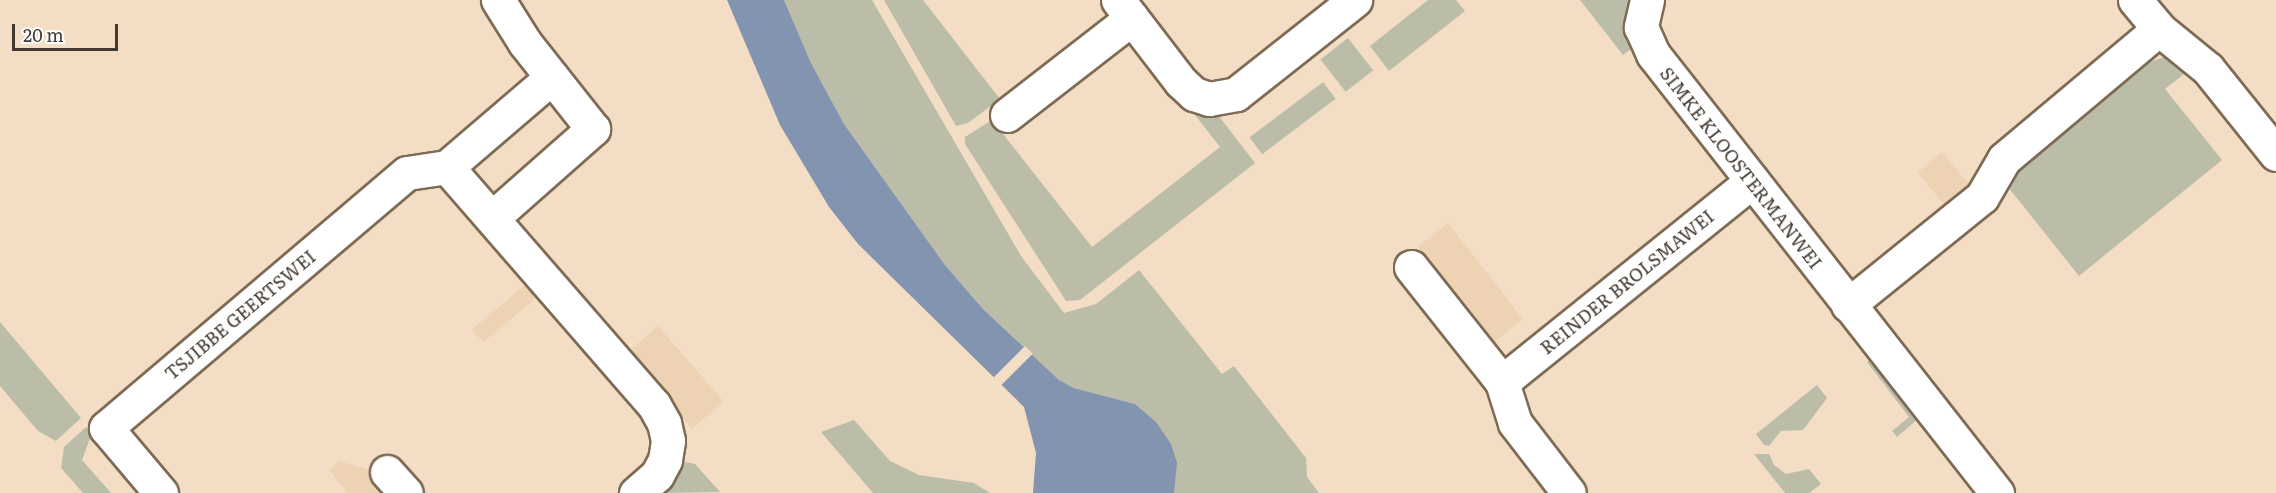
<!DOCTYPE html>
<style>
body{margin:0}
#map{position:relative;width:2276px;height:493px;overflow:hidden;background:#f3dec5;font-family:Literata,serif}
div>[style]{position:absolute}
.built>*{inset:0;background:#edd3b4;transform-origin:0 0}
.green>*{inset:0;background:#bbbda9;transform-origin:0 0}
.water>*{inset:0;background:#8294b0}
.pier>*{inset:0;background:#f3dec5;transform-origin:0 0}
.roads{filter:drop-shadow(2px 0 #7e6b55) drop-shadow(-2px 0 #7e6b55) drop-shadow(0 2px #7e6b55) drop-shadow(0 -2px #7e6b55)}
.minor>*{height:33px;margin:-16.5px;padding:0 16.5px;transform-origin:16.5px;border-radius:16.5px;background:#fff}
span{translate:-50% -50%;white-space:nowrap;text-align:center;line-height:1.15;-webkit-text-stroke:6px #fff;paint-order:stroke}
.street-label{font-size:18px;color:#423a30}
.scale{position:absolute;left:12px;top:24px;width:106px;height:27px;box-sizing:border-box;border:3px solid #423a30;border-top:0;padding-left:8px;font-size:18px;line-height:21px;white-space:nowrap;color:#423a30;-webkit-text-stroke:4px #fff;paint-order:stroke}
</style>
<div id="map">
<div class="built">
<i style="left:1942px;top:152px;width:43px;height:32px;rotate:50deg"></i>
<i style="left:1448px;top:223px;width:122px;height:38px;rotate:52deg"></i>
<i style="left:531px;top:280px;width:17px;height:77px;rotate:50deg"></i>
<i style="left:658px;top:326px;width:100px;height:42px;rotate:49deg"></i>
<i style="clip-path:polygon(389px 454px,423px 493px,348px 493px,329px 470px,339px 461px,370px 470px)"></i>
</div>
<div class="green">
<i style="clip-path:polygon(784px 0,872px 0,1021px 256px,1064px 313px,1096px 304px,1139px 270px,1222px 374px,1234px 366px,1306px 458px,1307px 477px,1319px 493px,1174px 493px,1135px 404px,1074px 388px,1059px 380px,983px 309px,945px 265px,844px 124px,811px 63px)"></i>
<i style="clip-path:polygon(884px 0,923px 0,1000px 99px,968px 123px,956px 126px)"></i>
<i style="clip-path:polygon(1428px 0,1456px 0,1465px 11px,1389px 71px,1370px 46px)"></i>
<i style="clip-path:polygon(1580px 0,1629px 0,1634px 47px,1623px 55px)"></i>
<i style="left:1348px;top:38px;width:41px;height:35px;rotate:52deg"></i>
<i style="clip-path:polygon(2167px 56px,2189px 70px,2165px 89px,2222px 160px,2079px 276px,2008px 187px,2026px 161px,2141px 65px)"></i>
<i style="left:1323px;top:82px;width:21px;height:92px;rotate:53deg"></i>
<i style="clip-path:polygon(1184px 101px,1215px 111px,1255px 163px,1080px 300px,1066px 301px,965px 144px,965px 137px,992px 120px,1092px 247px,1220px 147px)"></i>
<i style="clip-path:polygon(0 322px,81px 418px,56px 441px,38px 431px,0 386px)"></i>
<i style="clip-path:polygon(1872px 358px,1919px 418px,1897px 437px,1892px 431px,1909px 417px,1867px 362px)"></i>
<i style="clip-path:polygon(1817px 385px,1827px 398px,1803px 430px,1781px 431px,1769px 446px,1764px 445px,1756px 434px)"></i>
<i style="clip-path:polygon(854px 420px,890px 461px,919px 475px,974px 483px,990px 493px,873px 493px,821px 432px)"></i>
<i style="clip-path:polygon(86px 427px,92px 433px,82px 460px,111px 493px,83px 493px,61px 468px,64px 447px)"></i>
<i style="clip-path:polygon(1754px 454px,1769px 454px,1774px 465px,1786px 474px,1809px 469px,1821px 484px,1809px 493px,1785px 493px)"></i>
<i style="clip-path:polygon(685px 462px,695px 464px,720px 492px,659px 493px,679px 463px)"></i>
</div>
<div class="water">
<i style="clip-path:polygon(727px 0,784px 0,811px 63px,844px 124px,945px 265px,983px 309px,1059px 380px,1074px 388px,1135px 404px,1156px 422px,1171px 444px,1177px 463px,1174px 493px,1033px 493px,1036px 453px,1024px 407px,858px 244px,829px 207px,780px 125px)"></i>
</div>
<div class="pier">
<i style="left:1025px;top:346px;width:11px;height:46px;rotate:45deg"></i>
</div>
<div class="roads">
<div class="minor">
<i style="left:1118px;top:0;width:103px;rotate:52.5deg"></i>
<i style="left:1181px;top:82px;width:18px;rotate:43deg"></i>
<i style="left:1194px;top:94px;width:16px;rotate:18deg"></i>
<i style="left:1209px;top:99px;width:27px;rotate:-10deg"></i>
<i style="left:1236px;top:94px;width:152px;rotate:-38.3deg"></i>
<i style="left:1647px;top:0;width:28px;rotate:103deg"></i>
<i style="left:1641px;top:27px;width:30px;rotate:66deg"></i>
<i style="left:1653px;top:54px;width:558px;rotate:51.92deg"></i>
<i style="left:2135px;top:0;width:38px;rotate:50deg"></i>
<i style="left:2159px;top:29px;width:63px;rotate:39.2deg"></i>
<i style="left:2208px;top:69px;width:109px;rotate:51.3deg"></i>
<i style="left:1007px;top:115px;width:158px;rotate:-37.8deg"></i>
<i style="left:447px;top:167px;width:138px;rotate:-40.6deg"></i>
<i style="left:492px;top:218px;width:135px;rotate:-41.4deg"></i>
<i style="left:593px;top:129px;width:110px;rotate:-128.3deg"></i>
<i style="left:525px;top:43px;width:51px;rotate:-122.1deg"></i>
<i style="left:1411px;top:267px;width:147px;rotate:51.6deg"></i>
<i style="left:1502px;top:382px;width:43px;rotate:72.4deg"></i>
<i style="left:1515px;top:423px;width:88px;rotate:52.4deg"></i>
<i style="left:1848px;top:305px;width:172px;rotate:-38.9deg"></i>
<i style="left:1982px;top:197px;width:44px;rotate:-59.9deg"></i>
<i style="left:2004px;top:159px;width:202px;rotate:-40deg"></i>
<i style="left:1502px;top:382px;width:321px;rotate:-38.8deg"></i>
<i style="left:387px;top:472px;width:28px;rotate:48deg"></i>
<i style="left:161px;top:493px;width:85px;rotate:-130.2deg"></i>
<i style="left:106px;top:428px;width:394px;rotate:-40.3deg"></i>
<i style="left:407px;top:173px;width:40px;rotate:-8.5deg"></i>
<i style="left:447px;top:167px;width:315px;rotate:49deg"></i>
<i style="left:654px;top:405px;width:21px;rotate:61deg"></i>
<i style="left:664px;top:423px;width:18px;rotate:77deg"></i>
<i style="left:668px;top:441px;width:19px;rotate:99deg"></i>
<i style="left:665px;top:460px;width:17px;rotate:118deg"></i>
<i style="left:657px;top:475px;width:28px;rotate:139deg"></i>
</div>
</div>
<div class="street-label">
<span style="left:1741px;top:168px;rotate:52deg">SIMKE KLOOSTERMANWEI</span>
<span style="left:1627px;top:282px;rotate:-39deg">REINDER BROLSMAWEI</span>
<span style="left:240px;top:315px;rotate:-40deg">TSJIBBE GEERTSWEI</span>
</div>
<div class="scale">20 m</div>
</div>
